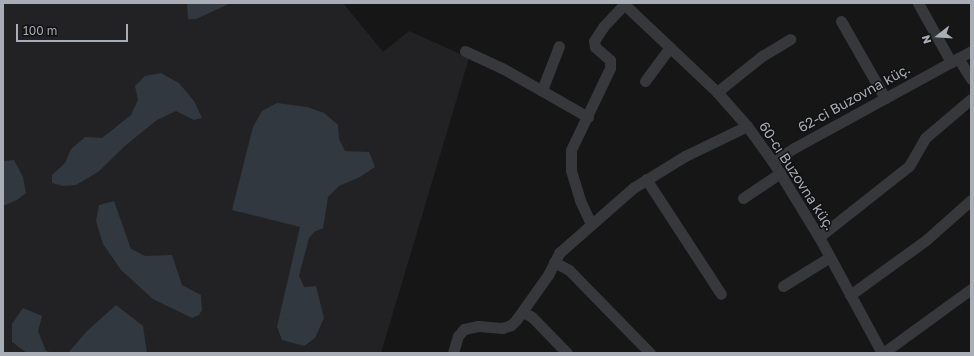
<!DOCTYPE html>
<meta charset="utf-8">
<style>
body{margin:0}
#map{position:relative;width:974px;height:356px;overflow:hidden;background:#161617;font-family:"Golos Text",sans-serif}
div>[style]{position:absolute}
.built>*{inset:0;background:#222224}
.water>*{inset:0;background:#31383f}
.minor>*{height:11px;margin:-5.5px;padding:0 5.5px;transform-origin:5.5px;border-radius:5.5px;background:#37383c}
span{translate:-50% -50%;white-space:nowrap;text-align:center;line-height:1.15;-webkit-text-stroke:3px #111112;paint-order:stroke}
.street-label{font-size:14px;color:#a9adb6}
.frame{position:absolute;inset:0;border:4px solid #a9adb6;pointer-events:none}
.north{position:absolute;left:918px;top:16px;width:40px;height:40px;-webkit-text-stroke:3px #111112;paint-order:stroke;rotate:253deg;font-size:11px;font-weight:700;line-height:16px;text-align:center;color:#a9adb6}
.north::after{content:'';display:block;margin:auto;width:14px;height:18px;background:#a9adb6;clip-path:polygon(50% 0,100% 100%,50% 72%,0 100%)}
.scale{position:absolute;left:16px;top:24px;width:112px;height:18px;box-sizing:border-box;border:2px solid #a9adb6;border-top:0;padding-left:5px;font-size:12px;line-height:14px;white-space:nowrap;color:#a9adb6;-webkit-text-stroke:3px #111112;paint-order:stroke}
</style>
<div id="map">
<div class="built">
<i style="clip-path:polygon(3px 3px,343px 3px,383px 52px,409px 31px,469px 58px,381px 353px,3px 353px)"></i>
</div>
<div class="water">
<i style="clip-path:polygon(187px 3px,231px 3px,196px 19px,188px 19px)"></i>
<i style="clip-path:polygon(161px 73px,179px 83px,194px 101px,202px 118px,194px 120px,176px 111px,157px 120px,126px 145px,98px 172px,76px 185px,63px 186px,52px 183px,52px 175px,65px 163px,71px 149px,85px 137px,102px 138px,131px 115px,138px 100px,135px 86px,145px 76px)"></i>
<i style="clip-path:polygon(277px 103px,307px 107px,324px 113px,338px 125px,339px 139px,345px 151px,369px 152px,375px 167px,360px 177px,339px 186px,328px 197px,323px 228px,314px 232px,309px 238px,299px 276px,304px 287px,316px 286px,324px 318px,315px 338px,304px 346px,282px 340px,277px 327px,300px 227px,232px 210px,253px 127px,262px 111px)"></i>
<i style="clip-path:polygon(14px 160px,23px 177px,26px 193px,17px 200px,3px 206px,3px 161px)"></i>
<i style="clip-path:polygon(114px 201px,131px 249px,145px 256px,172px 255px,182px 285px,201px 295px,202px 310px,199px 315px,192px 318px,153px 299px,121px 270px,103px 244px,96px 221px,99px 205px)"></i>
<i style="clip-path:polygon(116px 305px,143px 326px,147px 353px,68px 353px,87px 331px)"></i>
<i style="clip-path:polygon(23px 308px,42px 316px,38px 331px,46px 351px,55px 353px,27px 353px,12px 342px,12px 324px)"></i>
</div>
<div class="minor">
<i style="left:918px;top:3px;width:68px;rotate:60.8deg"></i>
<i style="left:624px;top:4px;width:128px;rotate:43.4deg"></i>
<i style="left:717px;top:92px;width:45px;rotate:48.6deg"></i>
<i style="left:747px;top:126px;width:44px;rotate:54.2deg"></i>
<i style="left:773px;top:162px;width:88px;rotate:58.5deg"></i>
<i style="left:819px;top:237px;width:132px;rotate:61.5deg"></i>
<i style="left:841px;top:21px;width:89px;rotate:60.3deg"></i>
<i style="left:465px;top:51px;width:41px;rotate:24.7deg"></i>
<i style="left:502px;top:68px;width:99px;rotate:29.7deg"></i>
<i style="left:958px;top:58px;width:25px;rotate:58deg"></i>
<i style="left:645px;top:81px;width:42px;rotate:-53.7deg"></i>
<i style="left:542px;top:90px;width:47px;rotate:-68.9deg"></i>
<i style="left:717px;top:92px;width:58px;rotate:-38.7deg"></i>
<i style="left:762px;top:56px;width:33px;rotate:-31deg"></i>
<i style="left:773px;top:162px;width:25px;rotate:-34deg"></i>
<i style="left:794px;top:148px;width:202px;rotate:-28.7deg"></i>
<i style="left:646px;top:179px;width:137px;rotate:56.9deg"></i>
<i style="left:743px;top:198px;width:45px;rotate:-34deg"></i>
<i style="left:591px;top:224px;width:26px;rotate:-115deg"></i>
<i style="left:580px;top:200px;width:31px;rotate:-107deg"></i>
<i style="left:571px;top:170px;width:20px;rotate:-90deg"></i>
<i style="left:571px;top:150px;width:91px;rotate:-64.6deg"></i>
<i style="left:610px;top:68px;width:8px;rotate:-90deg"></i>
<i style="left:610px;top:60px;width:20px;rotate:-139deg"></i>
<i style="left:595px;top:47px;width:6px;rotate:-99deg"></i>
<i style="left:594px;top:41px;width:17px;rotate:-57deg"></i>
<i style="left:603px;top:27px;width:33px;rotate:-47deg"></i>
<i style="left:819px;top:237px;width:115px;rotate:-38.3deg"></i>
<i style="left:909px;top:166px;width:32px;rotate:-60deg"></i>
<i style="left:925px;top:138px;width:60px;rotate:-40.3deg"></i>
<i style="left:554px;top:262px;width:17px;rotate:28deg"></i>
<i style="left:569px;top:270px;width:116px;rotate:45.7deg"></i>
<i style="left:783px;top:286px;width:55px;rotate:-31.7deg"></i>
<i style="left:850px;top:295px;width:94px;rotate:-35.9deg"></i>
<i style="left:926px;top:240px;width:60px;rotate:-41.6deg"></i>
<i style="left:523px;top:312px;width:10px;rotate:29deg"></i>
<i style="left:532px;top:317px;width:50px;rotate:45.8deg"></i>
<i style="left:453px;top:353px;width:18px;rotate:-74deg"></i>
<i style="left:458px;top:336px;width:9px;rotate:-49deg"></i>
<i style="left:464px;top:329px;width:14px;rotate:-12deg"></i>
<i style="left:478px;top:326px;width:24px;rotate:5deg"></i>
<i style="left:502px;top:328px;width:9px;rotate:-18deg"></i>
<i style="left:511px;top:325px;width:7px;rotate:-45deg"></i>
<i style="left:516px;top:320px;width:55px;rotate:-54.6deg"></i>
<i style="left:548px;top:275px;width:25px;rotate:-63deg"></i>
<i style="left:559px;top:253px;width:98px;rotate:-41.3deg"></i>
<i style="left:633px;top:188px;width:61px;rotate:-31.6deg"></i>
<i style="left:685px;top:156px;width:69px;rotate:-25.8deg"></i>
<i style="left:883px;top:353px;width:109px;rotate:-36deg"></i>
</div>
<div class="street-label">
<span style="left:854px;top:98px;rotate:-29deg">62-ci Buzovna küç.</span>
<span style="left:797px;top:176px;rotate:57deg">60-cı Buzovna küç.</span>
</div>
<div class="frame"></div>
<div class="north">N</div>
<div class="scale">100 m</div>
</div>
